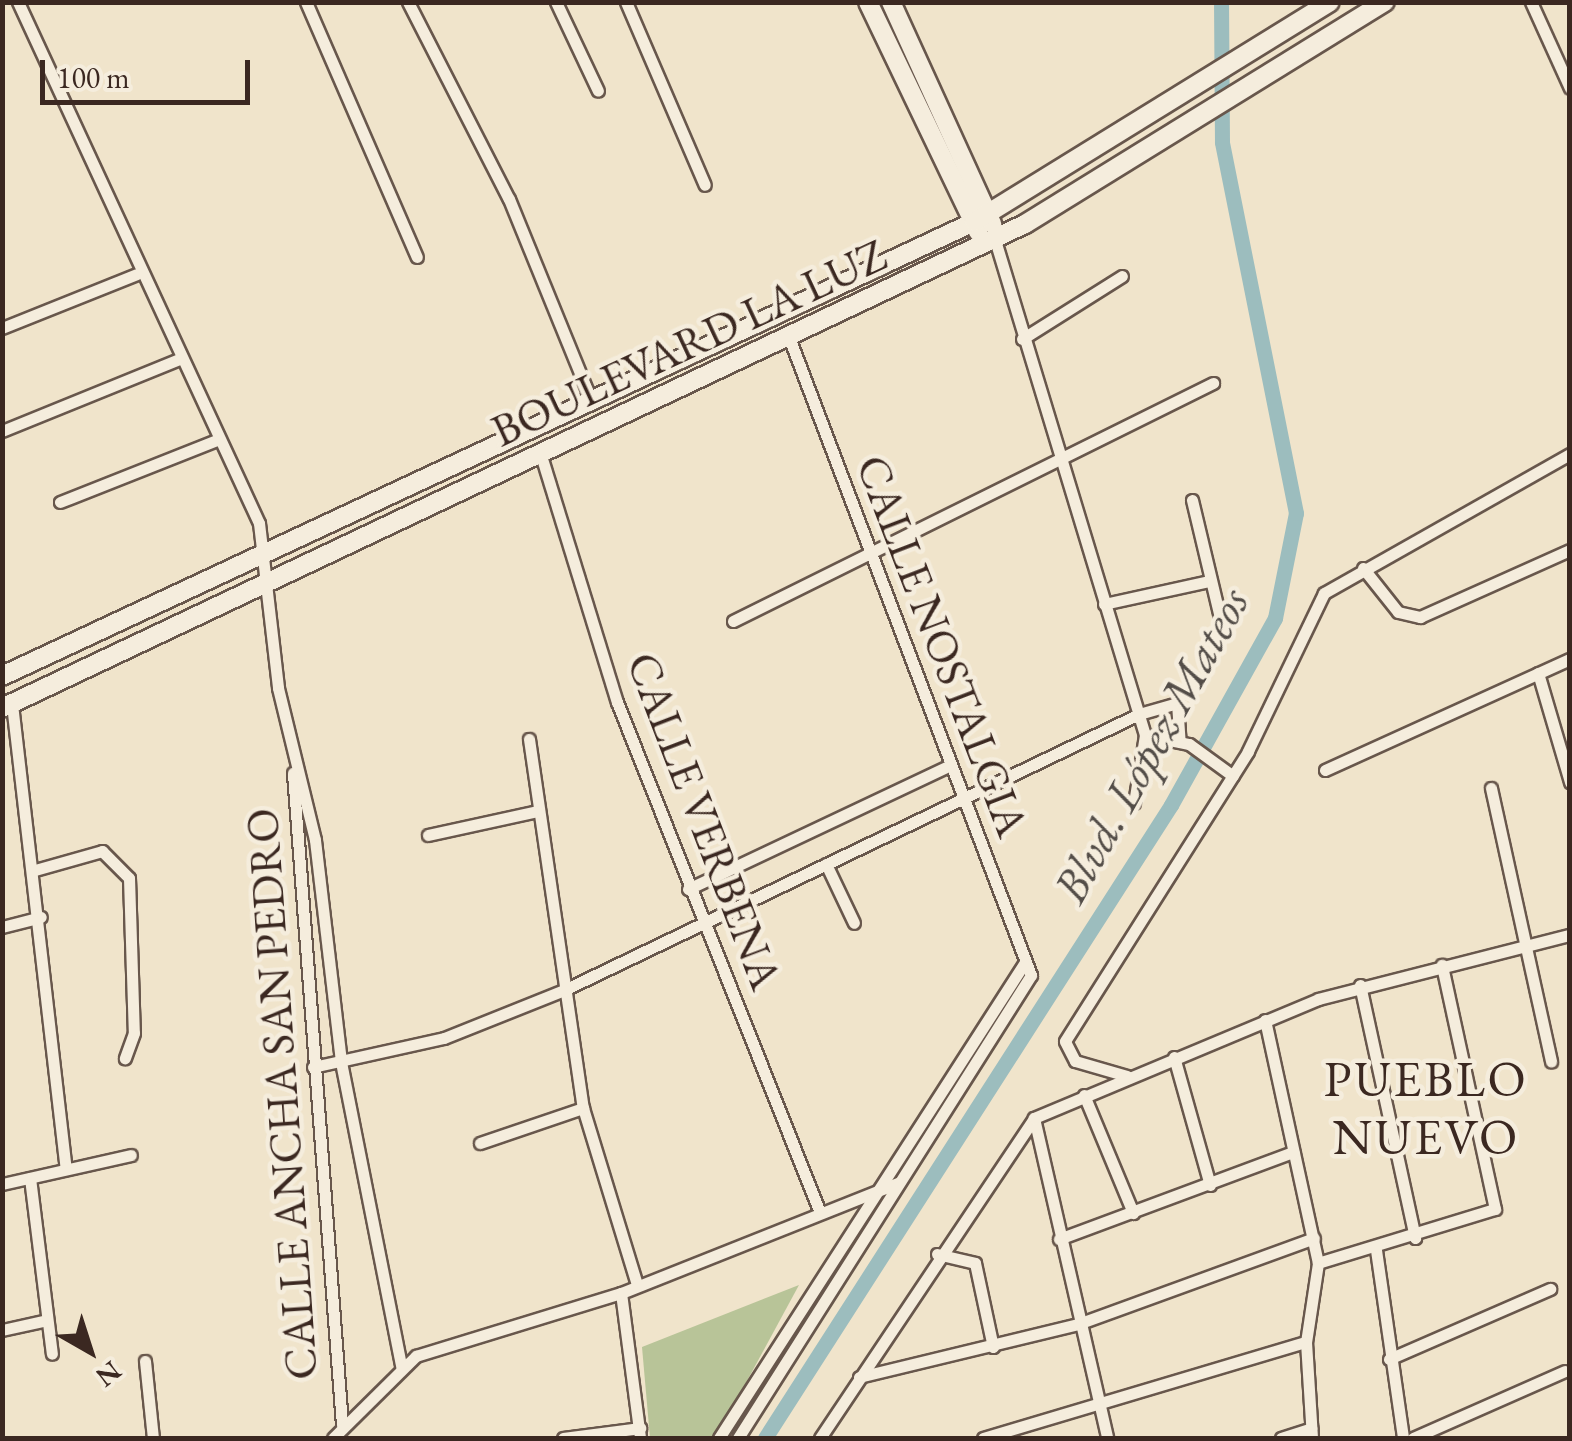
<!DOCTYPE html>
<meta charset="utf-8">
<style>
body{margin:0}
#map{position:relative;width:1572px;height:1441px;overflow:hidden;background:#f0e4cb;font-family:"EB Garamond",serif}
div>[style]{position:absolute}
.green>*{inset:0;background:#b8c498}
.canal>*{height:15px;margin:-7.5px;padding:0 7.5px;transform-origin:7.5px;border-radius:7.5px;background:#9cbdbe}
.roads{filter:drop-shadow(2px 0 #68574c) drop-shadow(-2px 0 #68574c) drop-shadow(0 2px #68574c) drop-shadow(0 -2px #68574c)}
.street>*{height:11px;margin:-5.5px;padding:0 5.5px;transform-origin:5.5px;border-radius:5.5px;background:#f5eddd}
.secondary>*{height:18px;margin:-9px;padding:0 9px;transform-origin:9px;border-radius:9px;background:#f5eddd}
span{translate:-50% -50%;white-space:nowrap;text-align:center;line-height:1.15;-webkit-text-stroke:9px #f5eddd;paint-order:stroke}
.street-label{font-size:45px;color:#3b2821}
.water-label{font-size:48px;color:#534d48;font-style:italic}
.quarter-label{font-size:50px;color:#3b2821;letter-spacing:2.5px}
.frame{position:absolute;inset:0;border:5px solid #3b2821;pointer-events:none}
.north{position:absolute;left:40px;top:1301px;width:100px;height:100px;-webkit-text-stroke:8px #f5eddd;paint-order:stroke;rotate:141deg;font-size:28px;font-weight:700;line-height:40px;text-align:center;color:#3b2821}
.north::after{content:'';display:block;margin:auto;width:35px;height:45px;background:#3b2821;clip-path:polygon(50% 0,100% 100%,50% 72%,0 100%)}
.scale{position:absolute;left:40px;top:60px;width:210px;height:45px;box-sizing:border-box;border:5px solid #3b2821;border-top:0;padding-left:12px;font-size:30px;line-height:35px;white-space:nowrap;color:#3b2821;-webkit-text-stroke:8px #f5eddd;paint-order:stroke}
</style>
<div id="map">
<div class="green">
<i style="clip-path:polygon(799px 1285px,716px 1438px,650px 1438px,642px 1347px)"></i>
</div>
<div class="canal">
<i style="left:765px;top:1438px;width:752px;rotate:-57.32deg"></i>
<i style="left:1171px;top:805px;width:214px;rotate:-60.9deg"></i>
<i style="left:1275px;top:618px;width:107px;rotate:-78.7deg"></i>
<i style="left:1296px;top:513px;width:378px;rotate:-101.3deg"></i>
<i style="left:1222px;top:142px;width:140px;rotate:-90.4deg"></i>
</div>
<div class="roads">
<div class="street">
<i style="left:18px;top:2px;width:574px;rotate:65.18deg"></i>
<i style="left:259px;top:523px;width:166px;rotate:83.4deg"></i>
<i style="left:278px;top:688px;width:156px;rotate:76.3deg"></i>
<i style="left:315px;top:840px;width:224px;rotate:83.3deg"></i>
<i style="left:341px;top:1062px;width:310px;rotate:78.8deg"></i>
<i style="left:306px;top:2px;width:278px;rotate:66.5deg"></i>
<i style="left:408px;top:2px;width:221px;rotate:62.9deg"></i>
<i style="left:509px;top:199px;width:219px;rotate:67.8deg"></i>
<i style="left:556px;top:2px;width:98px;rotate:64.7deg"></i>
<i style="left:626px;top:2px;width:199px;rotate:66.7deg"></i>
<i style="left:1531px;top:2px;width:94px;rotate:65.6deg"></i>
<i style="left:995px;top:240px;width:517px;rotate:73.14deg"></i>
<i style="left:1145px;top:735px;width:69px;rotate:99.2deg"></i>
<i style="left:2px;top:328px;width:145px;rotate:-21.8deg"></i>
<i style="left:1022px;top:339px;width:118px;rotate:-32.2deg"></i>
<i style="left:2px;top:431px;width:191px;rotate:-22.1deg"></i>
<i style="left:540px;top:452px;width:262px;rotate:72.9deg"></i>
<i style="left:617px;top:702px;width:547px;rotate:68.32deg"></i>
<i style="left:1192px;top:500px;width:134px;rotate:76.6deg"></i>
<i style="left:60px;top:502px;width:171px;rotate:-21.6deg"></i>
<i style="left:1363px;top:568px;width:56px;rotate:51.5deg"></i>
<i style="left:1398px;top:612px;width:23px;rotate:13deg"></i>
<i style="left:1420px;top:617px;width:164px;rotate:-24.1deg"></i>
<i style="left:1104px;top:604px;width:107px;rotate:-12.4deg"></i>
<i style="left:733px;top:621px;width:536px;rotate:-26.37deg"></i>
<i style="left:1538px;top:673px;width:114px;rotate:73.6deg"></i>
<i style="left:12px;top:704px;width:468px;rotate:83.4deg"></i>
<i style="left:1145px;top:735px;width:45px;rotate:11.6deg"></i>
<i style="left:1189px;top:744px;width:54px;rotate:36deg"></i>
<i style="left:529px;top:739px;width:373px;rotate:81.7deg"></i>
<i style="left:583px;top:1108px;width:185px;rotate:73deg"></i>
<i style="left:1325px;top:770px;width:269px;rotate:-24.4deg"></i>
<i style="left:293px;top:773px;width:653px;rotate:85.7deg"></i>
<i style="left:1491px;top:788px;width:280px;rotate:77.6deg"></i>
<i style="left:428px;top:835px;width:112px;rotate:-12.4deg"></i>
<i style="left:826px;top:864px;width:65px;rotate:64.6deg"></i>
<i style="left:35px;top:870px;width:70px;rotate:-15.8deg"></i>
<i style="left:102px;top:851px;width:38px;rotate:45deg"></i>
<i style="left:129px;top:878px;width:155px;rotate:88.2deg"></i>
<i style="left:134px;top:1033px;width:27px;rotate:110deg"></i>
<i style="left:688px;top:889px;width:288px;rotate:-25.3deg"></i>
<i style="left:2px;top:927px;width:40px;rotate:-14.4deg"></i>
<i style="left:1360px;top:985px;width:259px;rotate:77.7deg"></i>
<i style="left:1265px;top:1020px;width:249px;rotate:77.7deg"></i>
<i style="left:1318px;top:1263px;width:80px;rotate:98.6deg"></i>
<i style="left:1306px;top:1342px;width:96px;rotate:86.4deg"></i>
<i style="left:1174px;top:1057px;width:133px;rotate:74.3deg"></i>
<i style="left:313px;top:1067px;width:134px;rotate:-12.5deg"></i>
<i style="left:444px;top:1038px;width:129px;rotate:-21.8deg"></i>
<i style="left:564px;top:990px;width:638px;rotate:-25.64deg"></i>
<i style="left:1139px;top:714px;width:40px;rotate:-16deg"></i>
<i style="left:1177px;top:703px;width:39px;rotate:86deg"></i>
<i style="left:1127px;top:1076px;width:54px;rotate:-163.9deg"></i>
<i style="left:1075px;top:1061px;width:22px;rotate:-117deg"></i>
<i style="left:1065px;top:1041px;width:343px;rotate:-57.7deg"></i>
<i style="left:1248px;top:751px;width:175px;rotate:-64.3deg"></i>
<i style="left:1324px;top:593px;width:283px;rotate:-29.5deg"></i>
<i style="left:1084px;top:1095px;width:128px;rotate:67.4deg"></i>
<i style="left:1034px;top:1118px;width:328px;rotate:77.1deg"></i>
<i style="left:480px;top:1143px;width:109px;rotate:-18.8deg"></i>
<i style="left:30px;top:1178px;width:177px;rotate:82.9deg"></i>
<i style="left:2px;top:1184px;width:132px;rotate:-12.7deg"></i>
<i style="left:1059px;top:1239px;width:250px;rotate:-20.4deg"></i>
<i style="left:1376px;top:1250px;width:190px;rotate:81.8deg"></i>
<i style="left:937px;top:1254px;width:39px;rotate:13deg"></i>
<i style="left:975px;top:1263px;width:86px;rotate:77.9deg"></i>
<i style="left:1318px;top:1263px;width:185px;rotate:-17deg"></i>
<i style="left:1495px;top:1209px;width:250px;rotate:-102.3deg"></i>
<i style="left:621px;top:1293px;width:146px;rotate:82.5deg"></i>
<i style="left:2px;top:1330px;width:46px;rotate:-12.5deg"></i>
<i style="left:1389px;top:1359px;width:176px;rotate:-23.5deg"></i>
<i style="left:145px;top:1361px;width:77px;rotate:84.1deg"></i>
<i style="left:859px;top:1377px;width:225px;rotate:-13.6deg"></i>
<i style="left:1078px;top:1324px;width:251px;rotate:-20deg"></i>
<i style="left:333px;top:1438px;width:117px;rotate:-44.7deg"></i>
<i style="left:416px;top:1356px;width:214px;rotate:-17.1deg"></i>
<i style="left:621px;top:1293px;width:298px;rotate:-21.7deg"></i>
<i style="left:563px;top:1438px;width:78px;rotate:-7.4deg"></i>
<i style="left:719px;top:1438px;width:566px;rotate:-57.26deg"></i>
<i style="left:738px;top:1438px;width:548px;rotate:-57.67deg"></i>
<i style="left:1031px;top:975px;width:679px;rotate:-110.78deg"></i>
<i style="left:820px;top:1438px;width:385px;rotate:-56.2deg"></i>
<i style="left:1034px;top:1118px;width:308px;rotate:-22.7deg"></i>
<i style="left:1318px;top:999px;width:260px;rotate:-14.3deg"></i>
<i style="left:983px;top:1438px;width:337px;rotate:-16.6deg"></i>
<i style="left:1281px;top:1438px;width:32px;rotate:-18deg"></i>
<i style="left:1413px;top:1438px;width:166px;rotate:-23.8deg"></i>
</div>
<div class="secondary">
<i style="left:868px;top:2px;width:255px;rotate:64.4deg"></i>
<i style="left:891px;top:2px;width:244px;rotate:65.5deg"></i>
<i style="left:2px;top:676px;width:1073px;rotate:-25.04deg"></i>
<i style="left:974px;top:222px;width:418px;rotate:-31.7deg"></i>
<i style="left:2px;top:708px;width:1132px;rotate:-25.32deg"></i>
<i style="left:1025px;top:224px;width:423px;rotate:-31.7deg"></i>
</div>
</div>
<div class="street-label">
<span style="left:689px;top:343px;rotate:-25deg">BOULEVARD LA LUZ</span>
<span style="left:942px;top:646px;rotate:69deg">CALLE NOSTALGIA</span>
<span style="left:704px;top:821px;rotate:69deg">CALLE VERBENA</span>
<span style="left:282px;top:1094px;rotate:-94deg">CALLE ANCHA SAN PEDRO</span>
</div>
<div class="water-label">
<span style="left:1151px;top:745px;rotate:-61deg">Blvd. López Mateos</span>
</div>
<div class="quarter-label">
<span style="left:1426px;top:1107px">PUEBLO<br>NUEVO</span>
</div>
<div class="frame"></div>
<div class="north">N</div>
<div class="scale">100 m</div>
</div>
